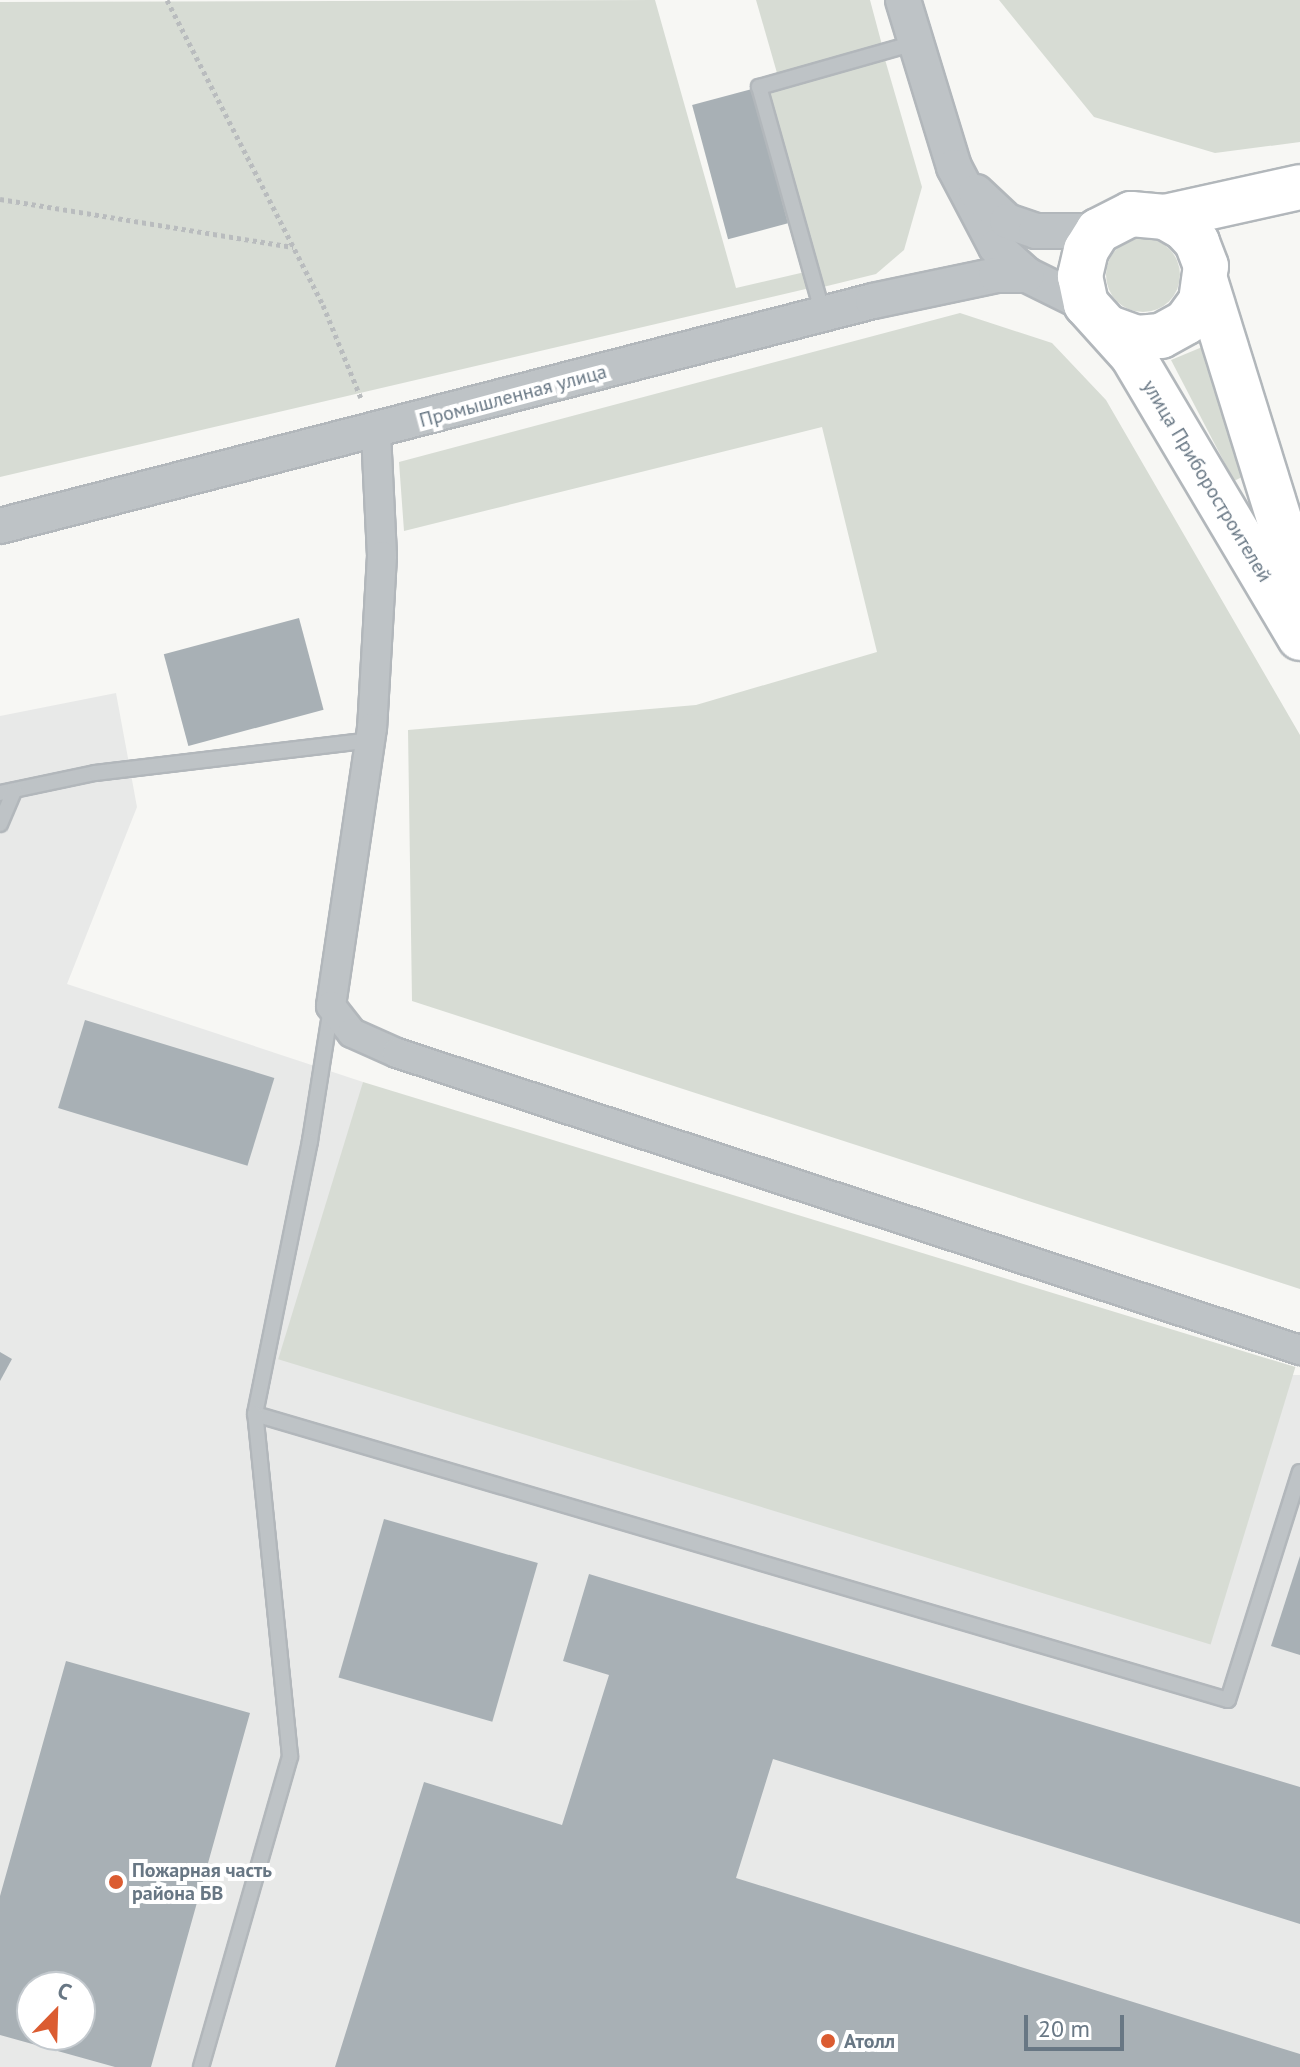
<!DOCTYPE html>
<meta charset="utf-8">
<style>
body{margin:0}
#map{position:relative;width:1300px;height:2067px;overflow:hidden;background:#f7f7f4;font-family:"PT Sans",sans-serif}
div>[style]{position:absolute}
.built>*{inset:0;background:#e8e9e8}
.green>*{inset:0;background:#d7dcd4;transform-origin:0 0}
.round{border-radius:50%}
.building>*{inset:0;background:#a8b0b5;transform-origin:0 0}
.path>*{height:5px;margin-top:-2.5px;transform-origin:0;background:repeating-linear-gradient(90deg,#b9bcbe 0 4px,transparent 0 8px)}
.roads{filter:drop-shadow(2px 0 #b2b7bb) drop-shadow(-2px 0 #b2b7bb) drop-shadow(0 2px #b2b7bb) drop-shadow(0 -2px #b2b7bb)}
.service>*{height:14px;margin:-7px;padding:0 7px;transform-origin:7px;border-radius:7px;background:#bec3c6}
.minor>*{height:28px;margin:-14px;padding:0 14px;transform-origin:14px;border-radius:14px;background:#bec3c6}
.tertiary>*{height:34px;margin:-17px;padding:0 17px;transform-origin:17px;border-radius:17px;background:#bec3c6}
.primary>*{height:44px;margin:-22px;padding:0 22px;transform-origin:22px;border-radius:22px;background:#fff}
.dots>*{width:22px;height:22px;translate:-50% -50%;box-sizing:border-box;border:4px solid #fff;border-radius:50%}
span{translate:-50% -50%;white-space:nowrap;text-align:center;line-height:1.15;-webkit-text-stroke:8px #fff;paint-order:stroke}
.street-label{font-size:20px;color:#687784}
.poi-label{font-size:20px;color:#687784;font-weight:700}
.left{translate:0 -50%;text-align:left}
.north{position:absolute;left:16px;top:1971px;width:80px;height:80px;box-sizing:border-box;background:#fff;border:2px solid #c3c9ce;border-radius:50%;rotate:23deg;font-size:22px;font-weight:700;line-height:32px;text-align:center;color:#687784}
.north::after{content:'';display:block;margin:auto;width:28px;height:36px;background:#db5c31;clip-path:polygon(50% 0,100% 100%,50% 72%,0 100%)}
.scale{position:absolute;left:1024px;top:2015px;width:100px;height:36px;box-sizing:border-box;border:4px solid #687784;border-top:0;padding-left:10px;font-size:24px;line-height:28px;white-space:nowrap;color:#687784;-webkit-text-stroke:6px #fff;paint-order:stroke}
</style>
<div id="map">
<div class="built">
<i style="clip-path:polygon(evenodd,116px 693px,137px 807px,67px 984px,363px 1082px,314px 1368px,1300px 1375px,1300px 2067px,0 2067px,0 716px,116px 693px,32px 1987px,80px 1987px,80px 2035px,32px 2035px,32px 1987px)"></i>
</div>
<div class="green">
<i style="clip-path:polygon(655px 0,736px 288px,805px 272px,810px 288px,0 477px,0 2px)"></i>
<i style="clip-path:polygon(756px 0,870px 0,882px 45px,777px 73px)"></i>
<i style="clip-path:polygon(999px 0,1300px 0,1300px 142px,1215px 153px,1094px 117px)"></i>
<i style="clip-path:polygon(884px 56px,922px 187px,904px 250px,876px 274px,819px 288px,765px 90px)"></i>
<i class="round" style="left:1106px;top:238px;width:74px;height:74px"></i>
<i style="clip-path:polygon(960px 313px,1052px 343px,1106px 400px,1300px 735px,1300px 1289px,412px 1001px,408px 730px,696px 705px,877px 652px,822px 427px,404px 531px,399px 462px)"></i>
<i style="clip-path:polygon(1207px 345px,1242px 477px,1234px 481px,1171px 360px)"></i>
<i style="left:363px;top:1082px;width:975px;height:290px;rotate:17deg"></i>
</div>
<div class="building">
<i style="left:752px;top:89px;width:139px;height:62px;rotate:75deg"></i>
<i style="left:299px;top:618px;width:95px;height:140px;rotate:75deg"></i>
<i style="left:85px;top:1020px;width:198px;height:92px;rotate:17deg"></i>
<i style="clip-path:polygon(0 1352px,12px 1359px,0 1381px)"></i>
<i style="left:384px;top:1519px;width:160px;height:165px;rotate:16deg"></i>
<i style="clip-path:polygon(1300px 1556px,1300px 1655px,1271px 1646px)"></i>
<i style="clip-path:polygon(589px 1574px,1300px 1787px,1300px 1924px,773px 1759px,736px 1878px,1300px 2054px,1300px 2067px,335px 2067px,424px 1782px,562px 1825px,609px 1675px,563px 1661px)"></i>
<i style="clip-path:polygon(evenodd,66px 1661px,250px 1713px,151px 2067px,115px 2067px,0 2035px,0 1896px,66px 1661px,32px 1987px,80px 1987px,80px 2035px,32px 2035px,32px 1987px)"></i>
</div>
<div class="path">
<i style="left:167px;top:0;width:343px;rotate:62.9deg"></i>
<i style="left:323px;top:305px;width:100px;rotate:67.8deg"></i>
<i style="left:0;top:199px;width:297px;rotate:9.3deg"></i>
</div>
<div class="roads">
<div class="service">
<i style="left:823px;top:314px;width:236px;rotate:-105.7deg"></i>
<i style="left:759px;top:87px;width:161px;rotate:-15.8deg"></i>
<i style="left:0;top:793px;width:97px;rotate:-11.9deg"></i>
<i style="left:95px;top:773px;width:277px;rotate:-6.8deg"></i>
<i style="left:0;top:824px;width:36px;rotate:-67deg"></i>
<i style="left:331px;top:1008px;width:135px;rotate:99deg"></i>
<i style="left:310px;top:1141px;width:278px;rotate:101.4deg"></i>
<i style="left:255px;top:1414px;width:1014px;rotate:16.38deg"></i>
<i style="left:1228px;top:1700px;width:239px;rotate:-72.5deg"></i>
<i style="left:201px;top:2067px;width:323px;rotate:-74deg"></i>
<i style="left:290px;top:1756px;width:344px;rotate:-95.8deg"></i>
</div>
<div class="minor">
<i style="left:376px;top:433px;width:123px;rotate:87.2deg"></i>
<i style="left:382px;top:556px;width:172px;rotate:93.3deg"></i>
<i style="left:372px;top:728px;width:281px;rotate:98.4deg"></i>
<i style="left:331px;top:1006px;width:34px;rotate:52deg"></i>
<i style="left:352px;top:1033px;width:49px;rotate:24deg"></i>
<i style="left:397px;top:1053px;width:951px;rotate:18.21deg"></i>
</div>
<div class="tertiary">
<i style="left:903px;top:0;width:175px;rotate:73deg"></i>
<i style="left:954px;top:167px;width:90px;rotate:62.3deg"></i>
<i style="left:996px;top:247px;width:42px;rotate:42.1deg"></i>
<i style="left:1027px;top:275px;width:66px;rotate:26.2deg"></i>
<i style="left:976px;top:192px;width:42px;rotate:43.1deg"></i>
<i style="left:1007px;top:221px;width:31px;rotate:19deg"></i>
<i style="left:1036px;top:231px;width:62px"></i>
<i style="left:0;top:526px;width:902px;rotate:-14.45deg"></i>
<i style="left:873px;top:301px;width:126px;rotate:-11.9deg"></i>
<i style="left:996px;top:275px;width:31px"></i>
</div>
<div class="primary">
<i style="left:1165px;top:217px;width:138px;rotate:-12.5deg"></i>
<i style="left:1206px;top:283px;width:318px;rotate:72.8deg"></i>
<i style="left:1109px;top:328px;width:30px;rotate:20deg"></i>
<i style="left:1137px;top:338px;width:24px;rotate:-5deg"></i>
<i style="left:1161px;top:336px;width:29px;rotate:-29deg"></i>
<i style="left:1186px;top:322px;width:26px;rotate:-54deg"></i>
<i style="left:1201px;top:301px;width:35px;rotate:-82deg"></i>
<i style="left:1206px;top:266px;width:26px;rotate:-111deg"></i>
<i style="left:1197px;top:242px;width:19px;rotate:-133deg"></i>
<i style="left:1184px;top:228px;width:22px;rotate:-150deg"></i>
<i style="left:1165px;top:217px;width:34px;rotate:-175deg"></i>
<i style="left:1131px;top:214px;width:37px;rotate:153deg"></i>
<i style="left:1098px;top:231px;width:22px;rotate:122deg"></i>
<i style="left:1086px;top:250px;width:27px;rotate:103deg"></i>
<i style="left:1080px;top:276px;width:29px;rotate:78deg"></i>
<i style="left:1086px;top:304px;width:69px;rotate:48deg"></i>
<i style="left:1132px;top:355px;width:329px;rotate:59.3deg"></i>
</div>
</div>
<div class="dots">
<i style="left:116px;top:1882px;background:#db5c31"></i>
<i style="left:828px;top:2041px;background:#db5c31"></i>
</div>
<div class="street-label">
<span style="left:513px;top:396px;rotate:-15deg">Промышленная улица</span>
<span style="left:1207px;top:481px;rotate:59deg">улица Приборостроителей</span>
</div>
<div class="poi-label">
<span class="left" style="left:132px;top:1882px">Пожарная часть<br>района БВ</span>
<span class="left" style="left:844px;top:2041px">Атолл</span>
</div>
<div class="north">С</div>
<div class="scale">20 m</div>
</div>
